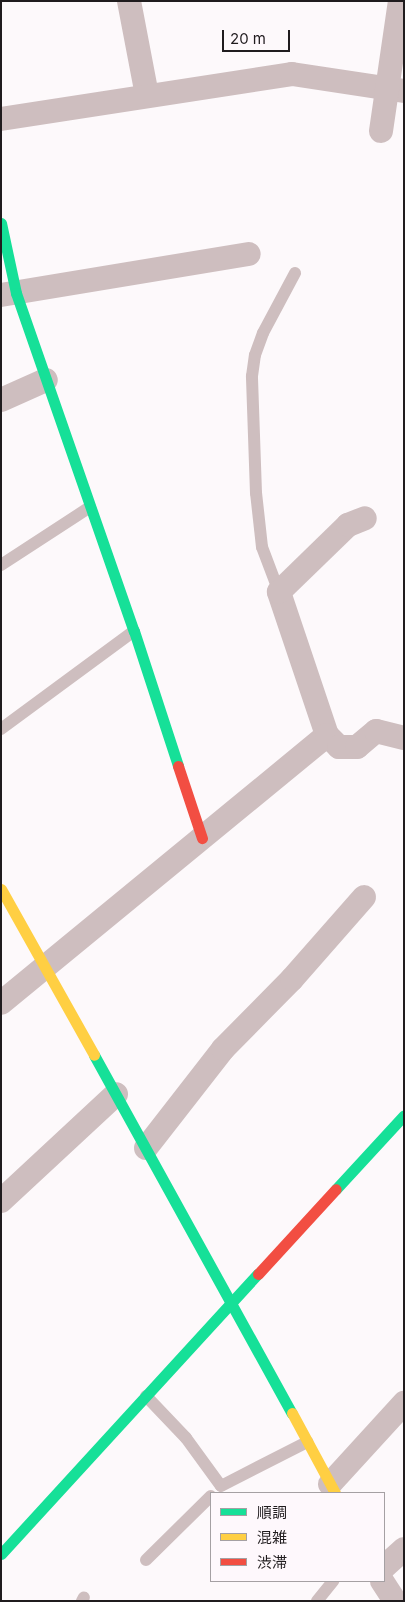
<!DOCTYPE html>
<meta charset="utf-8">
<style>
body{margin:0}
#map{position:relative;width:405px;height:1602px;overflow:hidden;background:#fdf9fb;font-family:Inter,"Noto Sans JP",sans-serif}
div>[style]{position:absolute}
.lane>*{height:12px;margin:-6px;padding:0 6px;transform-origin:6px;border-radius:6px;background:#cebebf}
.street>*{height:24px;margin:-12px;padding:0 12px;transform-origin:12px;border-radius:12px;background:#cebebf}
.fast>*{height:11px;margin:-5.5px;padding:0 5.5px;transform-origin:5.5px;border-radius:5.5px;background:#16e098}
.slow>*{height:11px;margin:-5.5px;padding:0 5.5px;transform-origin:5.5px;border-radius:5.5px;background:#ffcf43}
.jam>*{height:11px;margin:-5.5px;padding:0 5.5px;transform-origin:5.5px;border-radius:5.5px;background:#f24e42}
span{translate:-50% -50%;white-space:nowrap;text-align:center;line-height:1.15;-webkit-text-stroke:5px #fef8fc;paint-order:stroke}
.frame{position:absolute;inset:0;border:2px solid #201c1e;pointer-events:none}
.legend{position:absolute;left:210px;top:1492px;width:175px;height:90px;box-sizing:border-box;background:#fef8fc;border:1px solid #a5a0a3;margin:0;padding:6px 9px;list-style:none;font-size:15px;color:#201c1e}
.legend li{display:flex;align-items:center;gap:10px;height:25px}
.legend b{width:25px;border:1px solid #a5a0a3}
.scale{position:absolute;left:222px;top:30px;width:68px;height:22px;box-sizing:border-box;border:2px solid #201c1e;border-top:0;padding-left:6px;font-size:15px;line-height:18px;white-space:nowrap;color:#201c1e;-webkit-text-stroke:4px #fef8fc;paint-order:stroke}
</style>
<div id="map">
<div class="lane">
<i style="left:1px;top:565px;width:106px;rotate:-33.1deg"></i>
<i style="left:279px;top:592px;width:48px;rotate:-110.7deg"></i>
<i style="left:262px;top:547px;width:54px;rotate:-96.3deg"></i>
<i style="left:256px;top:493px;width:117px;rotate:-92deg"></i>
<i style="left:252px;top:376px;width:21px;rotate:-82deg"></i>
<i style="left:255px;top:355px;width:23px;rotate:-70deg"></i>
<i style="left:263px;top:333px;width:68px;rotate:-61.9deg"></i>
<i style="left:1px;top:729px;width:165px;rotate:-36.4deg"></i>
<i style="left:146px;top:1396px;width:58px;rotate:46.4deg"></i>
<i style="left:186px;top:1438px;width:59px;rotate:53.9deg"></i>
<i style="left:221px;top:1486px;width:97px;rotate:-27.1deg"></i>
<i style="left:146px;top:1560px;width:91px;rotate:-44.6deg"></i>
<i style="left:82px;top:1601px;width:4px;rotate:-63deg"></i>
<i style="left:317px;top:1601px;width:26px;rotate:-51deg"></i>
</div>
<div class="street">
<i style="left:129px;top:1px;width:96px;rotate:79.2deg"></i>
<i style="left:1px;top:119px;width:294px;rotate:-8.8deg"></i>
<i style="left:292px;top:74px;width:113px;rotate:8.6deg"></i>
<i style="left:381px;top:131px;width:131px;rotate:-81.7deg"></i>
<i style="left:1px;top:295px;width:251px;rotate:-9.4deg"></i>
<i style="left:1px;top:400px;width:49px;rotate:-24deg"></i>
<i style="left:327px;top:735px;width:151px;rotate:-108.6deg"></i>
<i style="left:279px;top:592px;width:96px;rotate:-44.2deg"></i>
<i style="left:348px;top:525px;width:18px;rotate:-22deg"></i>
<i style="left:1px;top:1003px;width:422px;rotate:-39.4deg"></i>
<i style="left:327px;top:735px;width:17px;rotate:45deg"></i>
<i style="left:339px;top:747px;width:18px"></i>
<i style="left:357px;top:747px;width:25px;rotate:-40deg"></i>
<i style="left:376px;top:731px;width:29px;rotate:14deg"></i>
<i style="left:146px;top:1148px;width:125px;rotate:-52.1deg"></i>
<i style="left:223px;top:1049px;width:98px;rotate:-45.4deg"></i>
<i style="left:292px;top:979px;width:109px;rotate:-48.7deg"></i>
<i style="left:1px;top:1201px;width:157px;rotate:-42.9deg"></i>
<i style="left:330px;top:1484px;width:110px;rotate:-47.6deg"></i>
<i style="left:384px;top:1567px;width:27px;rotate:-42deg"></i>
<i style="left:382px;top:1581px;width:24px;rotate:57deg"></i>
</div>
<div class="fast">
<i style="left:1px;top:223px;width:72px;rotate:77.9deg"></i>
<i style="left:16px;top:293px;width:358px;rotate:70.8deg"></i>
<i style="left:134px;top:631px;width:142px;rotate:71.9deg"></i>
<i style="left:94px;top:1055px;width:409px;rotate:61.1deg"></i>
<i style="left:336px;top:1189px;width:100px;rotate:-47.4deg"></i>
<i style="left:1px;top:1554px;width:380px;rotate:-47.5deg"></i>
</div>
<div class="slow">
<i style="left:1px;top:889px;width:190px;rotate:60.7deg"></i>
<i style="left:292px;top:1413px;width:91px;rotate:61.7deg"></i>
</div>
<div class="jam">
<i style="left:178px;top:766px;width:76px;rotate:71.6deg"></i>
<i style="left:258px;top:1274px;width:115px;rotate:-47.5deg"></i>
</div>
<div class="frame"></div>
<ul class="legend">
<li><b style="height:6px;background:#16e098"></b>順調</li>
<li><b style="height:6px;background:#ffcf43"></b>混雑</li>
<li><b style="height:6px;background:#f24e42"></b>渋滞</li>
</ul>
<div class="scale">20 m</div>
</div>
